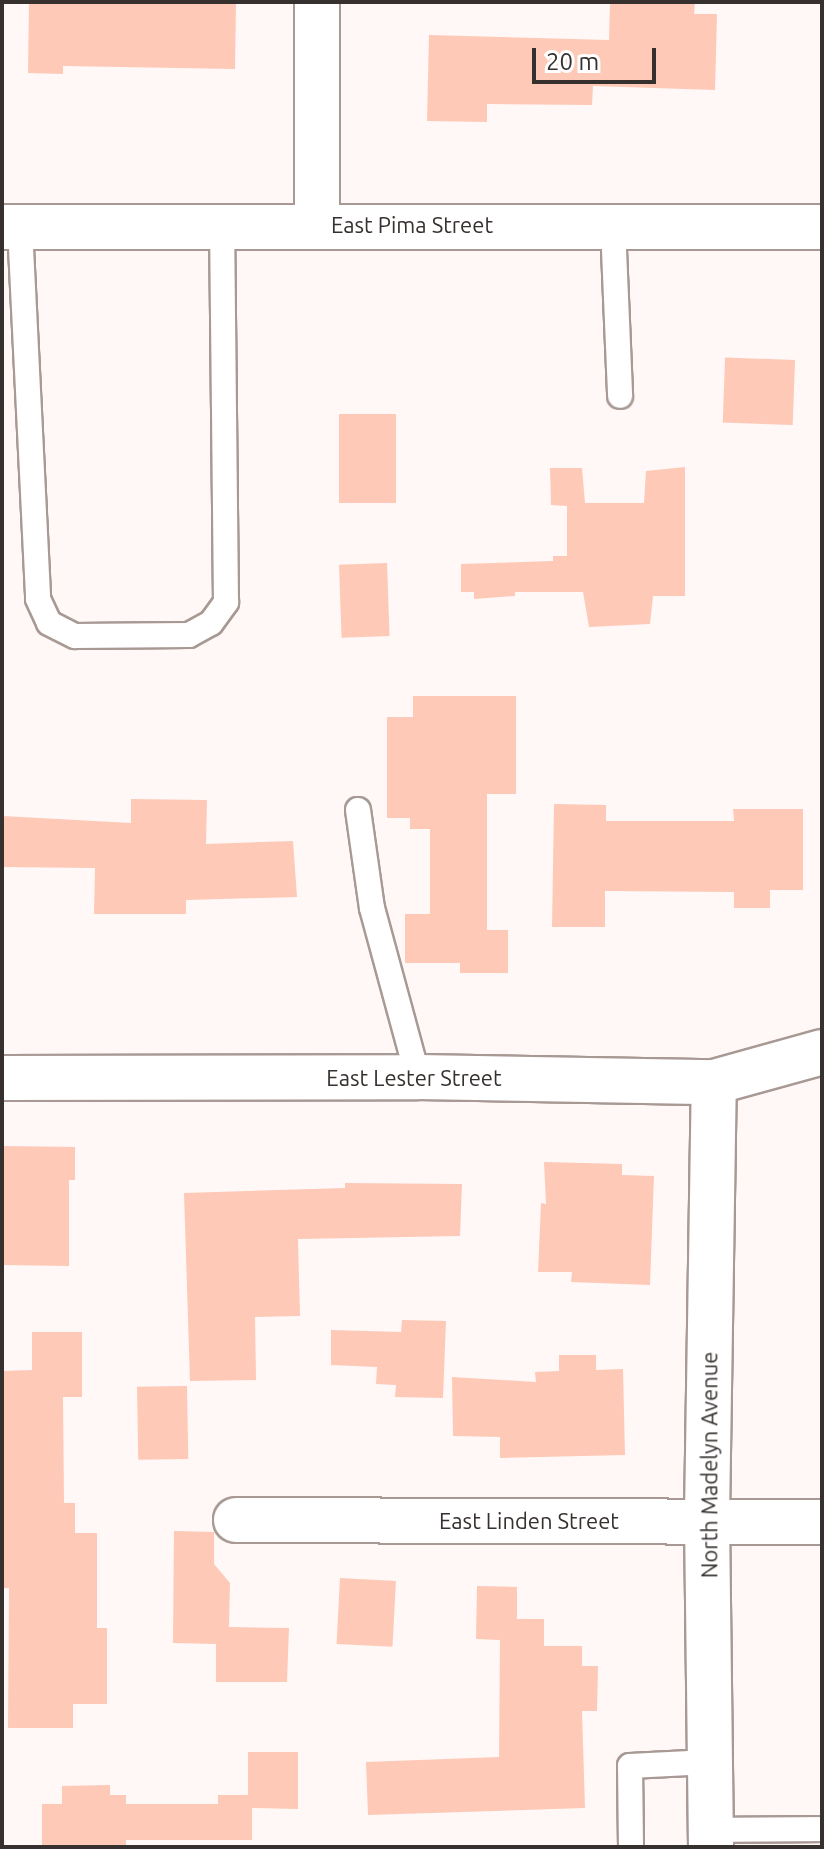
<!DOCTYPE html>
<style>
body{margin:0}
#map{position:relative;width:824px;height:1849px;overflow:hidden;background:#fff8f6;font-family:Ubuntu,sans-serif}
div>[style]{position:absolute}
.building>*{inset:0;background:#fec9b7;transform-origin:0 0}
.roads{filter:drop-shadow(2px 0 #a89994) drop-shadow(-2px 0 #a89994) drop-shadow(0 2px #a89994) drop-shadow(0 -2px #a89994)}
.lane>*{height:24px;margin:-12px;padding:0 12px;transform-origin:12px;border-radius:12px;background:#fff}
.street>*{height:44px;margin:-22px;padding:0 22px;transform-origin:22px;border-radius:22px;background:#fff}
.secondary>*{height:44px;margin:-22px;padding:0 22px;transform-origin:22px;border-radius:22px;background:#fff}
span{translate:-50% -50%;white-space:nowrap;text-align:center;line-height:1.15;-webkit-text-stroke:7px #fff;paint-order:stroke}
.street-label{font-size:22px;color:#36302e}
.frame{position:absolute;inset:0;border:4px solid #36302e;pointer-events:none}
.scale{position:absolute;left:532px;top:48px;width:124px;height:36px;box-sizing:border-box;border:4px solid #36302e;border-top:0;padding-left:10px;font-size:24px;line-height:28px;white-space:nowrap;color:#36302e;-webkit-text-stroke:6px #fff;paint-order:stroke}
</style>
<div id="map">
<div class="building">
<i style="clip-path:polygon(29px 2px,236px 2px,235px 69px,63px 66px,63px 74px,28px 73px)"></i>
<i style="clip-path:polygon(610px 2px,695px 2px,694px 14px,717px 14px,715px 90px,593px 86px,592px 105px,487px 104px,487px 122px,427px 121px,429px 35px,609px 40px)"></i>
<i style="left:795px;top:360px;width:65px;height:70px;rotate:92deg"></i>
<i style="left:396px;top:414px;width:89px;height:57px;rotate:90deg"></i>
<i style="clip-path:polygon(685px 467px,685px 596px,653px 596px,650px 624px,589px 627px,583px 592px,515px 592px,515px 596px,474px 599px,474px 592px,461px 592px,461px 564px,553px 561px,553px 556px,567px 556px,567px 506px,551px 505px,550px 468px,582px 468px,585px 503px,644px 503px,646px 471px)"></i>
<i style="left:387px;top:563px;width:73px;height:48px;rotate:88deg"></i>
<i style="clip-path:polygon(413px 696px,516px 696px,516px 794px,487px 794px,487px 930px,508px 930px,508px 973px,460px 973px,460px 963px,405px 963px,405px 914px,430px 914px,430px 829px,410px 829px,410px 818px,387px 818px,387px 717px,413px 717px)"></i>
<i style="clip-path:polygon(131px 799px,207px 800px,206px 844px,293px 841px,297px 897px,186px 900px,186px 914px,94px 914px,95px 868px,2px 867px,2px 816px,131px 823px)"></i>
<i style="clip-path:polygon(554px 804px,606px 805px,606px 821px,734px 821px,733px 809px,803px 809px,803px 890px,770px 890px,770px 908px,734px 908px,734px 892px,605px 891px,605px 927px,552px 927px)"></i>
<i style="clip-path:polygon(2px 1146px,75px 1147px,75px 1180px,69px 1180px,69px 1266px,2px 1265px)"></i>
<i style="clip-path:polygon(544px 1162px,622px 1164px,622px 1175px,654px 1176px,650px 1285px,571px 1282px,572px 1272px,538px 1272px,541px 1203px,546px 1204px)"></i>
<i style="clip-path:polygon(345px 1183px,462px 1184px,460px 1236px,298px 1239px,300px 1316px,255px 1317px,256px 1380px,190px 1381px,184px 1193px,345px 1188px)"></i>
<i style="clip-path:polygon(402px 1320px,446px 1321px,443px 1398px,395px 1397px,396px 1385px,376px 1384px,377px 1367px,331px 1365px,331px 1330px,401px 1332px)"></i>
<i style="clip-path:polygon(32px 1332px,82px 1332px,82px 1397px,63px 1397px,64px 1503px,75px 1503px,75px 1533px,97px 1533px,97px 1628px,107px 1628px,107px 1704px,73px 1704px,73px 1728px,8px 1728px,9px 1588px,2px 1588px,2px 1371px,32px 1370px)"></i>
<i style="clip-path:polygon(559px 1355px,596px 1355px,596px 1370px,623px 1369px,625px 1455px,500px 1458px,500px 1437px,453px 1436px,452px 1377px,536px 1382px,535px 1372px,559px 1371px)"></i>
<i style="left:187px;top:1386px;width:73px;height:50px;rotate:89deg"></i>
<i style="clip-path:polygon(174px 1531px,214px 1532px,214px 1564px,230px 1583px,229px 1627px,289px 1628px,287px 1682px,216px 1682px,216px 1644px,173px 1643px)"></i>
<i style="left:340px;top:1578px;width:56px;height:66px;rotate:3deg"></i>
<i style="clip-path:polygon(477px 1586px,517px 1587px,517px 1619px,544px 1619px,544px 1646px,582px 1646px,582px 1666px,598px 1666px,597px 1711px,582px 1711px,585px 1808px,368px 1815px,366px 1762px,499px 1757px,500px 1640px,476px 1639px)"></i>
<i style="clip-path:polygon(248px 1752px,298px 1752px,298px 1809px,252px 1808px,252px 1840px,126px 1840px,126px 1847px,42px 1847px,42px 1804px,62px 1804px,62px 1786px,110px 1785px,110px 1795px,126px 1795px,126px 1804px,218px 1804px,218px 1795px,248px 1795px)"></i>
</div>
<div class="roads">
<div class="lane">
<i style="left:613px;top:226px;width:170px;rotate:87.6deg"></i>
<i style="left:20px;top:227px;width:372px;rotate:87.2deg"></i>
<i style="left:38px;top:599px;width:26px;rotate:65deg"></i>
<i style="left:49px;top:623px;width:29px;rotate:27deg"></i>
<i style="left:75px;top:636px;width:114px;rotate:-0.5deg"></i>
<i style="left:189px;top:635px;width:25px;rotate:-29deg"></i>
<i style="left:211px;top:623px;width:26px;rotate:-54deg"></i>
<i style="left:226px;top:602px;width:377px;rotate:-90.6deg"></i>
<i style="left:358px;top:810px;width:99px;rotate:81.9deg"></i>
<i style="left:372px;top:908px;width:175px;rotate:74.8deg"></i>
<i style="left:711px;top:1830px;width:111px;rotate:-0.5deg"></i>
<i style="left:631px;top:1847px;width:81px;rotate:-90.7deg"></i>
<i style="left:630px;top:1766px;width:79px;rotate:-2.9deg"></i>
</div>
<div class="street">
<i style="left:317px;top:2px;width:223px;rotate:90deg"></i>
<i style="left:2px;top:1078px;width:416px;rotate:-0.1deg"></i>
<i style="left:418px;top:1077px;width:296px;rotate:1deg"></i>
<i style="left:714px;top:1082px;width:112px;rotate:-15.5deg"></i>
<i style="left:236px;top:1520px;width:586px;rotate:0.2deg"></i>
<i style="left:711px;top:1847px;width:330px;rotate:-90.7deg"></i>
<i style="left:707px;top:1517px;width:435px;rotate:-89.1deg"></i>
</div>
<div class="secondary">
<i style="left:2px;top:227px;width:820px"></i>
</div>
</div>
<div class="street-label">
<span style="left:412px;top:225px">East Pima Street</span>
<span style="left:414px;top:1078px">East Lester Street</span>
<span style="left:709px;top:1465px;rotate:-90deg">North Madelyn Avenue</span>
<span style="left:529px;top:1521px">East Linden Street</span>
</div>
<div class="frame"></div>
<div class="scale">20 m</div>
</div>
